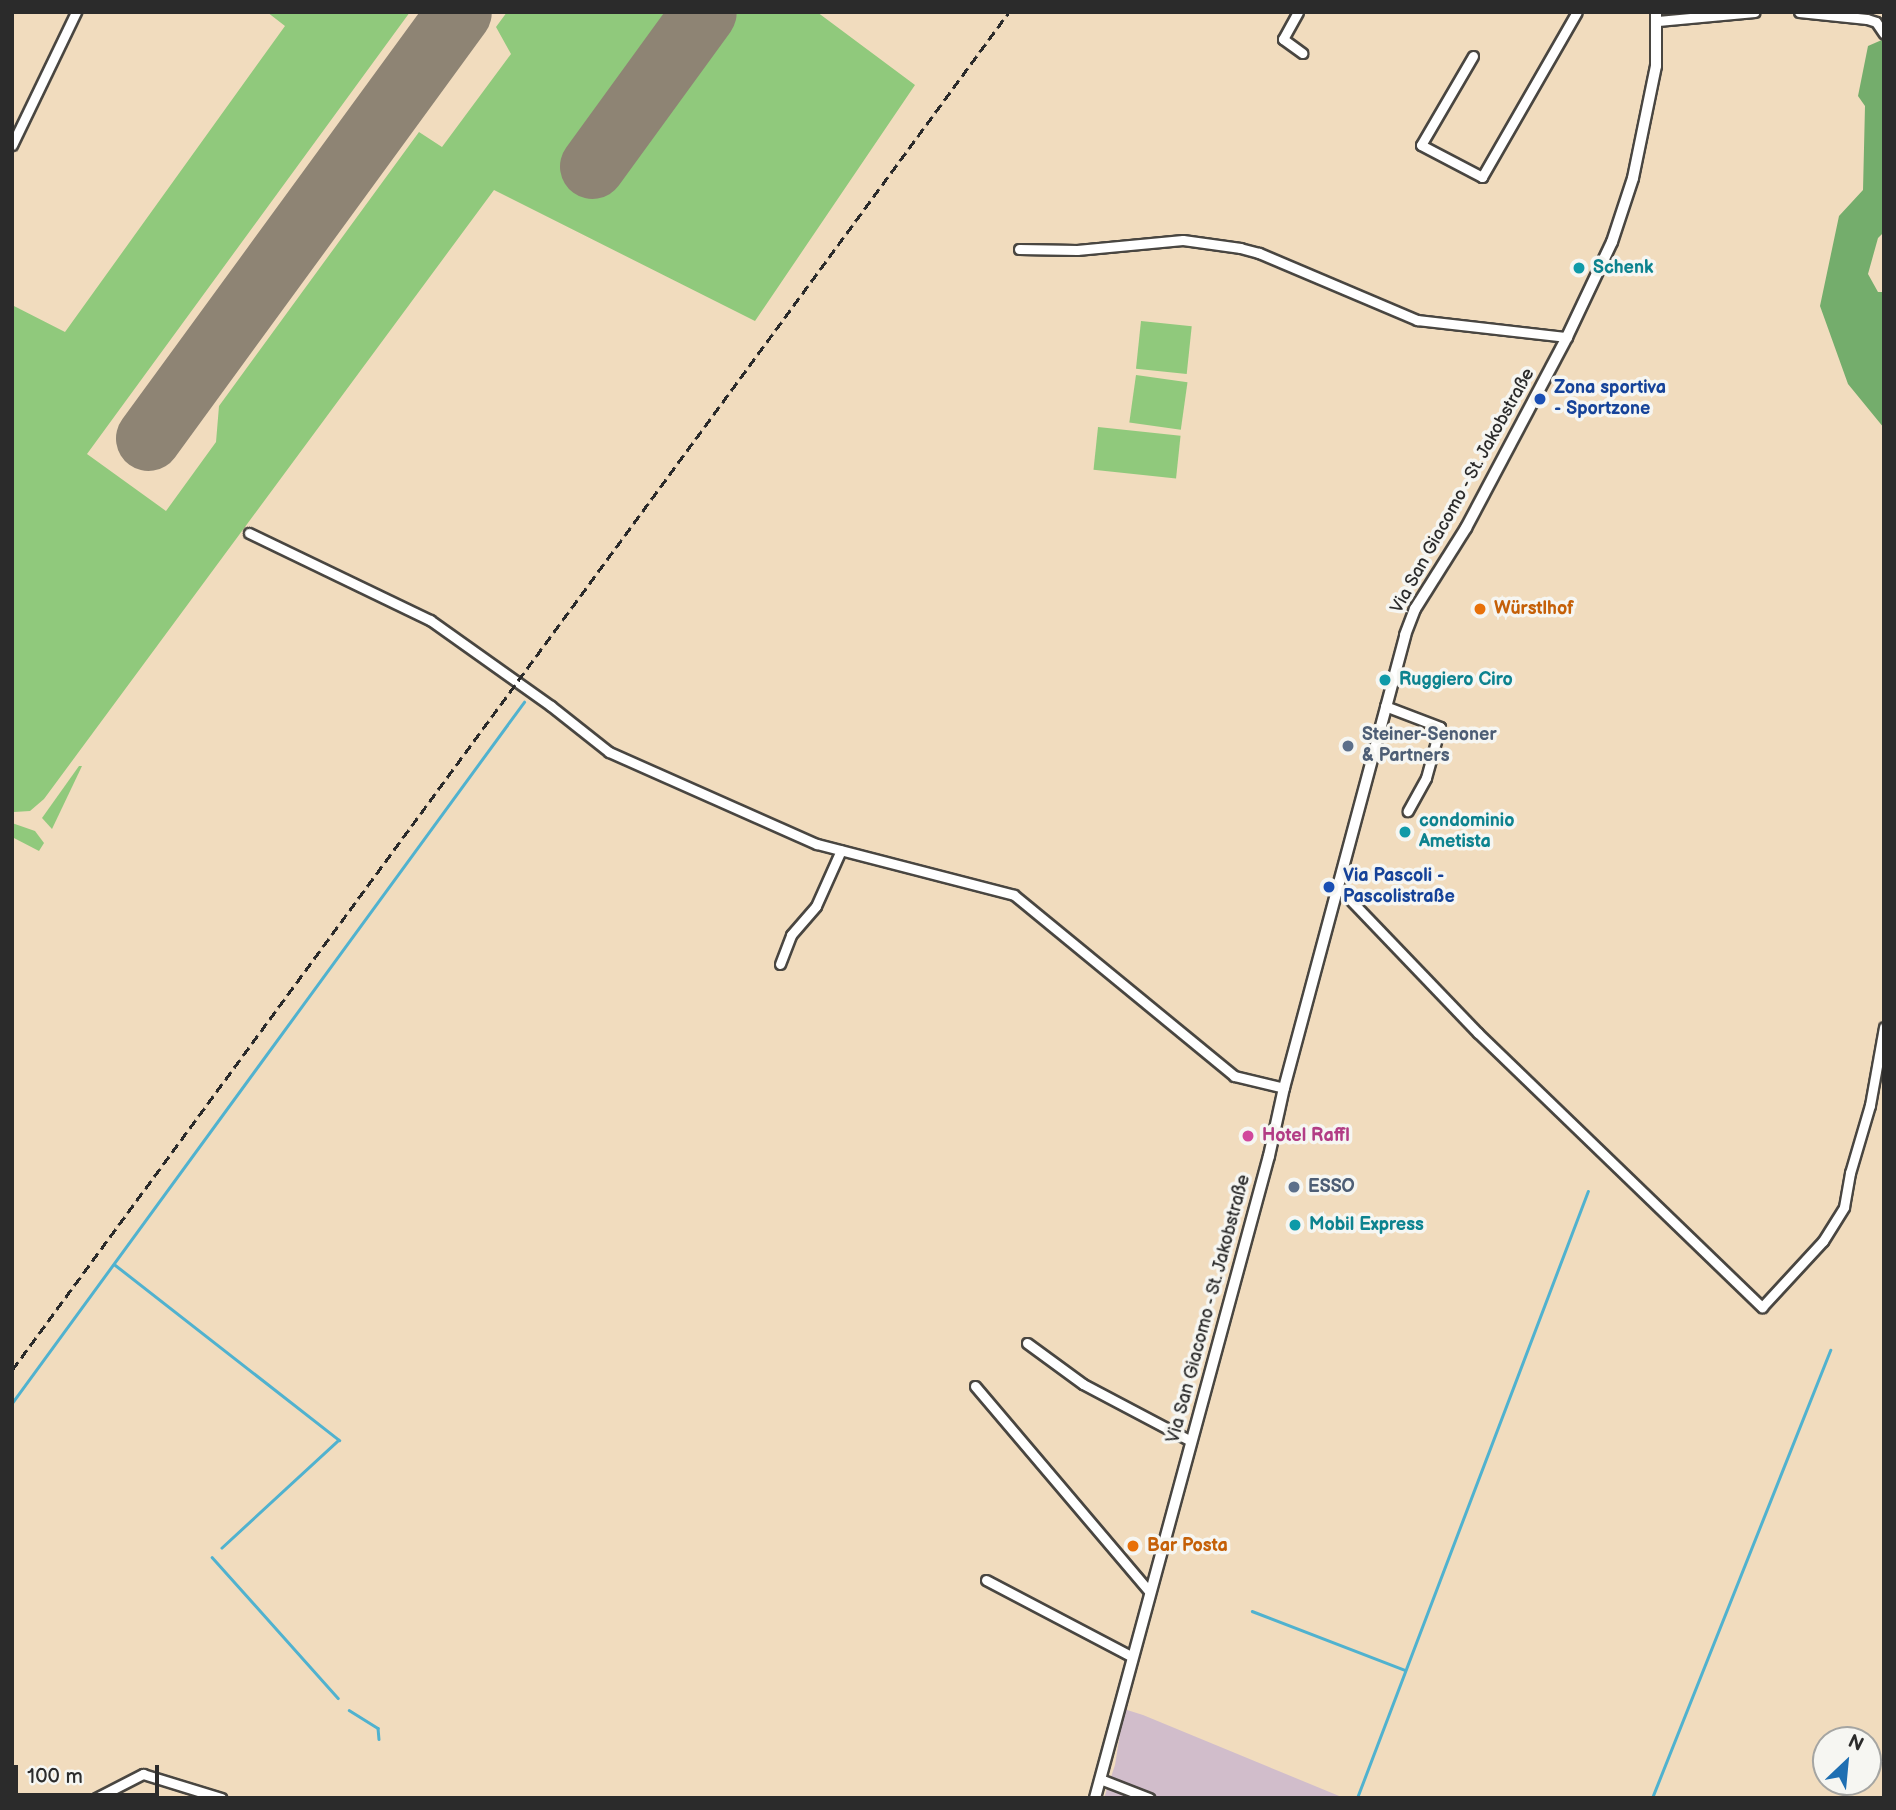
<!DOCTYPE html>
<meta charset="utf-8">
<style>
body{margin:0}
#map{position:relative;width:1896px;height:1810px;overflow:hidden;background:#f1dcbe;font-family:"Balsamiq Sans",sans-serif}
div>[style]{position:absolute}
.industrial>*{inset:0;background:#d1bdcb}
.green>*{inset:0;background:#90c97c;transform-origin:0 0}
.forest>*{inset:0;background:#74ad6c}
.stream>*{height:2.5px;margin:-1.25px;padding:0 1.25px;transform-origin:1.25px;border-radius:1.25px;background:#50b2cf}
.runway>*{height:65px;margin:-32.5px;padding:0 32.5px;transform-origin:32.5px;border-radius:32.5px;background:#8e8474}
.roads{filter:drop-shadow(2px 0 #494641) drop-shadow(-2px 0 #494641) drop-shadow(0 2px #494641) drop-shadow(0 -2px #494641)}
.minor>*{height:9px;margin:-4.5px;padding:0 4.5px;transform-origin:4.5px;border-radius:4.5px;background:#fff}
.tertiary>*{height:10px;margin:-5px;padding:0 5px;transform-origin:5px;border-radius:5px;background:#fff}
.rail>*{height:2.5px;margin-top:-1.25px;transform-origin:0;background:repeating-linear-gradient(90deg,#2b2b2b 0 10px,transparent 0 15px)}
.dots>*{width:19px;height:19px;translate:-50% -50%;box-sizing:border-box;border:4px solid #f6f6f2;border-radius:50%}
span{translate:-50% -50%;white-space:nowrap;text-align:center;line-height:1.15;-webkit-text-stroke:7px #f6f6f2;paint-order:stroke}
.culture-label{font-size:18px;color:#0d838f;font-weight:700}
.left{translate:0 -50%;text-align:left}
.transit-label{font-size:18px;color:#164399;font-weight:700}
.street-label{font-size:18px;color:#2b2b2b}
.food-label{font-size:18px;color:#c56008;font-weight:700}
.service-label{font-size:18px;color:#4e5e75;font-weight:700}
.hotel-label{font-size:18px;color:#b23c85;font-weight:700}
.frame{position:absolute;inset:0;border:14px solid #2b2b2b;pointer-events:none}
.north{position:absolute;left:1812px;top:1726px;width:70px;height:70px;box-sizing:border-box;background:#f6f6f2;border:2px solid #a5a5a2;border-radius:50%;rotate:26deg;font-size:19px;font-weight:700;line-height:28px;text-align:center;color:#2b2b2b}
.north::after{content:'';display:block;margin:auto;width:24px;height:32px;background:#1f6fb2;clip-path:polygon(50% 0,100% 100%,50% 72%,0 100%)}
.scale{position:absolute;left:14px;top:1765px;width:145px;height:32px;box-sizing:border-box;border:4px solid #2b2b2b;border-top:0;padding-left:9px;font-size:21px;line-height:24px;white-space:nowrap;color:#2b2b2b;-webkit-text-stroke:5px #f6f6f2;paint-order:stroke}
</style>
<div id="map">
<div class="industrial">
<i style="clip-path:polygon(1124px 1709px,1143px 1715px,1344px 1798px,1104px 1798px,1115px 1765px)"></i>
</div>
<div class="green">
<i style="clip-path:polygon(267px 12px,410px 12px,87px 454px,166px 511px,216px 442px,219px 406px,419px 132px,442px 147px,511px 54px,496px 27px,507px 12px,817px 12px,915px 85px,755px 321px,494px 190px,44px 799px,30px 811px,14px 812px,12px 305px,65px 332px,285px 26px)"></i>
<i style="left:1141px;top:321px;width:51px;height:48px;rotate:6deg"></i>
<i style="left:1136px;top:375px;width:52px;height:48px;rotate:8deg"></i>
<i style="left:1098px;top:427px;width:83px;height:43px;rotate:6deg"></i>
<i style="clip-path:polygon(79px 766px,82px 766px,52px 829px,42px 818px)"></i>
<i style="clip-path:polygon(12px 823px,35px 831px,44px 843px,39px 851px,12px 837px)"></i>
</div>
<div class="forest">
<i style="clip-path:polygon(1884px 39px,1884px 232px,1878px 238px,1868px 274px,1878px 292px,1884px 292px,1884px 428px,1848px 384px,1820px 306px,1839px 216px,1863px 190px,1865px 106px,1858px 96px,1868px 46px)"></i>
</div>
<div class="stream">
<i style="left:114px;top:1264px;width:286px;rotate:38deg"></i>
<i style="left:339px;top:1440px;width:159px;rotate:137.3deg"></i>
<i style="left:12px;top:1403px;width:868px;rotate:-53.86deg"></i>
<i style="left:212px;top:1557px;width:189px;rotate:48.2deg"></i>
<i style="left:1252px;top:1611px;width:164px;rotate:21.1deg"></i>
<i style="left:349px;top:1710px;width:34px;rotate:32deg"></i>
<i style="left:378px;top:1728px;width:11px;rotate:85deg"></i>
<i style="left:126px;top:1797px;width:1px;rotate:90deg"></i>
<i style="left:1357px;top:1798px;width:649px;rotate:-69.17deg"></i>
<i style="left:1652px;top:1798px;width:482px;rotate:-68.3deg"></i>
</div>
<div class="runway">
<i style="left:592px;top:166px;width:190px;rotate:-54deg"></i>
<i style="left:148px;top:438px;width:527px;rotate:-53.87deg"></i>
</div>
<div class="roads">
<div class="minor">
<i style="left:1298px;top:12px;width:31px;rotate:119deg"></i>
<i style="left:1283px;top:39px;width:24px;rotate:36deg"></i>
<i style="left:1799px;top:12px;width:68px;rotate:5.9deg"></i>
<i style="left:1867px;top:19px;width:9px;rotate:18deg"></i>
<i style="left:1876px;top:22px;width:14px;rotate:56deg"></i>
<i style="left:1658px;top:21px;width:97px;rotate:-5.3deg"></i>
<i style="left:1473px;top:56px;width:103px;rotate:120.3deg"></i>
<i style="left:1421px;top:145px;width:69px;rotate:27.7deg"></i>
<i style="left:1482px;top:177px;width:190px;rotate:-60.1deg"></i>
<i style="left:12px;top:145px;width:148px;rotate:-64.3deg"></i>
<i style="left:1019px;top:249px;width:58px;rotate:1deg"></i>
<i style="left:1077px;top:250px;width:106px;rotate:-5.4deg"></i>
<i style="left:1183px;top:240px;width:58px;rotate:8deg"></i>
<i style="left:1240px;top:248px;width:20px;rotate:15deg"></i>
<i style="left:1259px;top:253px;width:172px;rotate:23deg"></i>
<i style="left:1417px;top:320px;width:151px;rotate:6.5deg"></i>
<i style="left:249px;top:533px;width:201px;rotate:25.7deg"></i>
<i style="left:430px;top:620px;width:148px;rotate:35.4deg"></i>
<i style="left:551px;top:706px;width:74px;rotate:38.4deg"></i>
<i style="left:609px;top:752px;width:227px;rotate:23.9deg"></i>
<i style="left:817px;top:844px;width:203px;rotate:14.5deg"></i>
<i style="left:1014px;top:895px;width:285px;rotate:39.4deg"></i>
<i style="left:1234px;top:1076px;width:51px;rotate:13.5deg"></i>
<i style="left:1385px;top:706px;width:59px;rotate:20.9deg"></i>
<i style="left:1440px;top:727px;width:53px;rotate:105.4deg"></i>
<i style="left:1426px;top:778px;width:38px;rotate:119deg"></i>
<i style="left:1338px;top:887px;width:202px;rotate:46.2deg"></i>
<i style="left:1478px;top:1033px;width:395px;rotate:44deg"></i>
<i style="left:1762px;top:1307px;width:90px;rotate:-47.3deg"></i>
<i style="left:1823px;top:1241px;width:40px;rotate:-58deg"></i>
<i style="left:1844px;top:1207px;width:35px;rotate:-80deg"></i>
<i style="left:1850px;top:1173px;width:71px;rotate:-73.6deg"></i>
<i style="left:1870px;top:1105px;width:79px;rotate:-79.8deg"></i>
<i style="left:780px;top:964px;width:31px;rotate:-69deg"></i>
<i style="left:791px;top:935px;width:38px;rotate:-49deg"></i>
<i style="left:816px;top:906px;width:61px;rotate:-65.9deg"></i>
<i style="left:1027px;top:1343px;width:69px;rotate:36.2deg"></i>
<i style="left:1083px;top:1384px;width:122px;rotate:27.8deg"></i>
<i style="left:975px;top:1386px;width:269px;rotate:49.7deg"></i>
<i style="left:986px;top:1580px;width:164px;rotate:27.7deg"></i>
<i style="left:1100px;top:1779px;width:53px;rotate:21.2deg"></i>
<i style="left:96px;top:1798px;width:53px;rotate:-27.1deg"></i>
<i style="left:143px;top:1774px;width:82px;rotate:17.1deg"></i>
</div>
<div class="tertiary">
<i style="left:1095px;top:1798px;width:665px;rotate:-74.84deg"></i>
<i style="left:1269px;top:1156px;width:70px;rotate:-77.6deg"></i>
<i style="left:1284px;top:1088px;width:469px;rotate:-75deg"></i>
<i style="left:1405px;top:635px;width:28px;rotate:-69deg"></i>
<i style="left:1415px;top:609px;width:96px;rotate:-57.8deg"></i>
<i style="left:1466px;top:528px;width:216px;rotate:-62.1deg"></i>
<i style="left:1567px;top:337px;width:105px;rotate:-64.7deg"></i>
<i style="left:1612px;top:242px;width:67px;rotate:-71.8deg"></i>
<i style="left:1633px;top:178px;width:114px;rotate:-78.4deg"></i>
<i style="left:1656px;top:66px;width:54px;rotate:-90deg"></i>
</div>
</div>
<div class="rail">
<i style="left:12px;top:1370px;width:1685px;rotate:-53.72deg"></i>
</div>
<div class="dots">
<i style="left:1579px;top:268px;background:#0f9aa8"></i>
<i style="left:1540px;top:399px;background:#1a4fb4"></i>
<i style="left:1480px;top:609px;background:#e8710a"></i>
<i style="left:1385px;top:680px;background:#0f9aa8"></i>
<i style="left:1348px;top:746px;background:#5c6f8a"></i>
<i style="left:1405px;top:832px;background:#0f9aa8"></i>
<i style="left:1329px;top:887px;background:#1a4fb4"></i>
<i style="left:1248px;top:1136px;background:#d1479c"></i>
<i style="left:1294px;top:1187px;background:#5c6f8a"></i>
<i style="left:1295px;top:1225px;background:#0f9aa8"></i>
<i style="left:1133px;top:1546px;background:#e8710a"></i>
</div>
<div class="culture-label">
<span class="left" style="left:1593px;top:268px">Schenk</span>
<span class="left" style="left:1399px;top:680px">Ruggiero Ciro</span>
<span class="left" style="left:1419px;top:832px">condominio<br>Ametista</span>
<span class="left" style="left:1309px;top:1225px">Mobil Express</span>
</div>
<div class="transit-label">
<span class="left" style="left:1554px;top:399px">Zona sportiva<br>- Sportzone</span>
<span class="left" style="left:1343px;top:887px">Via Pascoli -<br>Pascolistraße</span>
</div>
<div class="street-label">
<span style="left:1463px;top:491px;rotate:-61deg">Via San Giacomo - St. Jakobstraße</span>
<span style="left:1209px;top:1309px;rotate:-75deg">Via San Giacomo - St. Jakobstraße</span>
</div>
<div class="food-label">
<span class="left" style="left:1494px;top:609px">Würstlhof</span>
<span class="left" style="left:1147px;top:1546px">Bar Posta</span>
</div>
<div class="service-label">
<span class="left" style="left:1362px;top:746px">Steiner-Senoner<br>&amp; Partners</span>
<span class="left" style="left:1308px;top:1187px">ESSO</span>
</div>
<div class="hotel-label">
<span class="left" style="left:1262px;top:1136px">Hotel Raffl</span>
</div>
<div class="frame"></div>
<div class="north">N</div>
<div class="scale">100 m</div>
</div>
